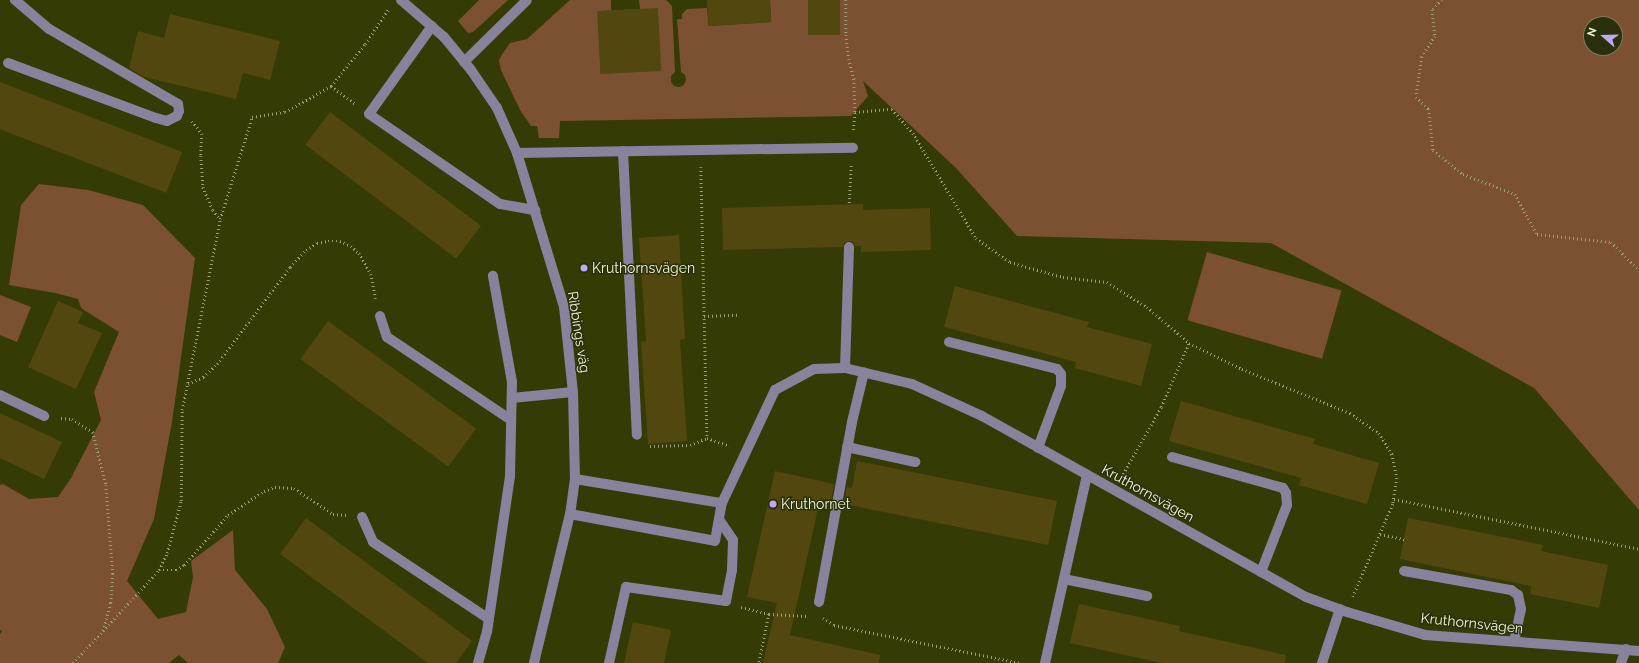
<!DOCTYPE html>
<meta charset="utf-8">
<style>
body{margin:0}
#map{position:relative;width:1639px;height:663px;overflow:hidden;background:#353b04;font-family:Raleway,sans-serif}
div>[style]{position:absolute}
.green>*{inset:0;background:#7b5131;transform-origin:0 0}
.building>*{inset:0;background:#534710;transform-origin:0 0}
.path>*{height:2.5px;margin-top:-1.25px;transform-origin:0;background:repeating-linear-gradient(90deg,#989f72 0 1px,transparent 0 4px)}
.minor>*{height:10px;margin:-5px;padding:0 5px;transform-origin:5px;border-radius:5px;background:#89829d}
.dots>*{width:11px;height:11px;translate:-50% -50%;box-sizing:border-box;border:2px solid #2b300c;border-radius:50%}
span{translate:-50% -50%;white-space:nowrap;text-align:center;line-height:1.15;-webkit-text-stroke:3px #2b300c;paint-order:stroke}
.poi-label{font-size:14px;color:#eff6d3}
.left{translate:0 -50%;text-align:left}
.street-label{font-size:14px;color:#eff6d3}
.north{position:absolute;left:1583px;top:16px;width:40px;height:40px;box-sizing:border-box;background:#2b300c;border:1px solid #797f5c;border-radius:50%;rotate:290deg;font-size:11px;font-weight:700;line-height:16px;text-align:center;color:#eff6d3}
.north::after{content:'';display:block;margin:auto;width:14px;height:18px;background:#bea9f4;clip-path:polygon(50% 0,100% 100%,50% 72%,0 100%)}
</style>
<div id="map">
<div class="green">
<i style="clip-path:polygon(479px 0,508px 0,473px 32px,468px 33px,458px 21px)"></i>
<i style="clip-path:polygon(evenodd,570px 0,611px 0,611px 10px,597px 11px,640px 9px,639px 0,666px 0,672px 6px,675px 72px,671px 76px,671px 82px,674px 86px,679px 87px,684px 85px,686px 80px,685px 75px,681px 72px,677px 19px,682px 19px,682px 14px,687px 9px,707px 8px,709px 26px,771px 22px,770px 0,1639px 0,1639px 510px,1534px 388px,1271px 243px,1017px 236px,956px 168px,863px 81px,868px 96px,851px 116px,560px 121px,559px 138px,539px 138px,537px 126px,531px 126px,520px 110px,501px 70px,499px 61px,501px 56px,510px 43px,527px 39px,570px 0,1591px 24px,1615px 24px,1615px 48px,1591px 48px,1591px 24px)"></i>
<i style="clip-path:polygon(39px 184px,88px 190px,143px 205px,195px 258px,172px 422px,154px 519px,127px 581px,158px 619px,186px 612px,193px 577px,191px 561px,233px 530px,235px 570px,267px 609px,285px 647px,278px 663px,188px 663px,179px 655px,169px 663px,0 663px,0 634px,2px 631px,0 630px,0 485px,3px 484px,29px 499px,58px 497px,71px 478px,101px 420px,94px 392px,119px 332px,81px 308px,78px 299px,55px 293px,9px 285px,21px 205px)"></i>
<i style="left:1207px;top:252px;width:140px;height:71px;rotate:16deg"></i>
<i style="clip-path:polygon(0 295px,31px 307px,17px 342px,0 335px)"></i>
</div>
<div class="building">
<i style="clip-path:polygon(707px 0,770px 0,771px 22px,708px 26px)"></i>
<i style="left:808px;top:0;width:32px;height:35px"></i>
<i style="left:658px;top:8px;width:63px;height:61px;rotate:87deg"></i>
<i style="clip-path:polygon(170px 14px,280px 41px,270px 80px,243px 73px,236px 99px,144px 77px,129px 68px,138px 31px,164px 38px)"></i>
<i style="left:0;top:82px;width:195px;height:44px;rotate:21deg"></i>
<i style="left:330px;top:112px;width:189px;height:41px;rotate:37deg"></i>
<i style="clip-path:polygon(863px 204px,863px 210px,930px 208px,931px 250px,861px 252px,861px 246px,855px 246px,853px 242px,849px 241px,844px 243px,843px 247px,723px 250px,722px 208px)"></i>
<i style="clip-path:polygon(679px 235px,685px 339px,680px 340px,687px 441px,648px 444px,641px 342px,646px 341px,639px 238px)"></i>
<i style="clip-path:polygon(955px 286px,1089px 322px,1087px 327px,1152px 344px,1141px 386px,1075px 368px,1076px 362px,944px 327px)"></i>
<i style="clip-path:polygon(58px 301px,83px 312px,78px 323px,102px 333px,76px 389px,28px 367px)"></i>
<i style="left:328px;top:321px;width:183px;height:47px;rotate:36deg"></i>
<i style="clip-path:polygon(1181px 401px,1315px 439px,1313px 444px,1379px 463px,1367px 504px,1299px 485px,1301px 478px,1169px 441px)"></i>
<i style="clip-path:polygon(0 413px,62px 442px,44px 479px,0 458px)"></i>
<i style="clip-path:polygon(857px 461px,1057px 501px,1048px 545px,844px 504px,847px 487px,852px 488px)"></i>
<i style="clip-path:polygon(775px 471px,834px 484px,831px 502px,820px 499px,790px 635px,880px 655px,879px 663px,763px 663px,777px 603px,747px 597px)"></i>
<i style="clip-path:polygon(306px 518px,472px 641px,456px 663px,428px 663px,280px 554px)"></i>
<i style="clip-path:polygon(1408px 518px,1543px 545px,1541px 551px,1608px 565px,1599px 608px,1530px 594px,1531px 586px,1400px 559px)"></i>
<i style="clip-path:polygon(1079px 604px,1180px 626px,1179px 631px,1286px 655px,1285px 663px,1162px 663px,1070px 643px)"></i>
<i style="clip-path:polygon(633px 622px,671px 630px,664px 663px,624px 663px)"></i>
</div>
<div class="path">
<i style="left:846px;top:0;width:35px;rotate:90deg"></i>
<i style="left:846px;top:35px;width:24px;rotate:83deg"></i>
<i style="left:849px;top:59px;width:21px;rotate:76deg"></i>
<i style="left:854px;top:79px;width:33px;rotate:88deg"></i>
<i style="left:1442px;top:0;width:14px;rotate:135deg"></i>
<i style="left:1432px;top:10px;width:26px;rotate:83deg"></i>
<i style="left:1435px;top:36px;width:25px;rotate:122deg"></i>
<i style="left:1422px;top:57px;width:40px;rotate:98.5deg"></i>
<i style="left:1416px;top:97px;width:18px;rotate:43deg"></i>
<i style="left:1429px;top:109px;width:41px;rotate:84.4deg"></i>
<i style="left:1433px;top:150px;width:38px;rotate:39deg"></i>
<i style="left:1463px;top:174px;width:56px;rotate:21deg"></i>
<i style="left:1515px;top:194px;width:46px;rotate:61.2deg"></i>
<i style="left:1537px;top:234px;width:74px;rotate:6.2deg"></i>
<i style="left:1611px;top:242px;width:40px;rotate:45deg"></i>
<i style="left:331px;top:86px;width:31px;rotate:36deg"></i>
<i style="left:192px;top:121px;width:16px;rotate:52deg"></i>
<i style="left:202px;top:134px;width:22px;rotate:93deg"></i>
<i style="left:201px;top:156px;width:31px;rotate:86deg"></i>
<i style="left:203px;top:187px;width:25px;rotate:67deg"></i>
<i style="left:213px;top:210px;width:10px;rotate:53deg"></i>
<i style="left:853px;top:130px;width:18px;rotate:-84deg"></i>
<i style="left:855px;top:112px;width:37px;rotate:-5deg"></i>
<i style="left:892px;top:109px;width:32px;rotate:49deg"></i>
<i style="left:913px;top:133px;width:122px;rotate:59deg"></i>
<i style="left:976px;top:238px;width:42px;rotate:35.2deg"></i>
<i style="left:1010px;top:262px;width:55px;rotate:15.8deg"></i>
<i style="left:1063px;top:277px;width:44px;rotate:6.5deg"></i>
<i style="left:1107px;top:282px;width:47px;rotate:32deg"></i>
<i style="left:1147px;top:307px;width:55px;rotate:40.6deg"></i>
<i style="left:1189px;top:343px;width:59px;rotate:26.1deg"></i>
<i style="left:1242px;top:369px;width:117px;rotate:22.2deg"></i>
<i style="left:1350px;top:413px;width:35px;rotate:35deg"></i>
<i style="left:1379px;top:433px;width:25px;rotate:58deg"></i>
<i style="left:1392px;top:454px;width:25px;rotate:78deg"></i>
<i style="left:1397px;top:478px;width:26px;rotate:99deg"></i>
<i style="left:1393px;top:504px;width:101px;rotate:113.3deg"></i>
<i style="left:701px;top:167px;width:271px;rotate:88.7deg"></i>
<i style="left:849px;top:203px;width:38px;rotate:-87deg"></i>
<i style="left:704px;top:316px;width:33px;rotate:-2deg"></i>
<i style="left:188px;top:384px;width:17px;rotate:-25deg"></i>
<i style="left:203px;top:377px;width:19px;rotate:-43deg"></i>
<i style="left:217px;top:364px;width:121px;rotate:-53deg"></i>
<i style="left:290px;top:267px;width:23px;rotate:-47deg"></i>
<i style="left:306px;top:250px;width:13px;rotate:-32deg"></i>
<i style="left:317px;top:243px;width:11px;rotate:-10deg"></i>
<i style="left:328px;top:241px;width:12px"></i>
<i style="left:340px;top:241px;width:12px;rotate:24deg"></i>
<i style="left:351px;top:246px;width:11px;rotate:41deg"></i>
<i style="left:359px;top:253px;width:24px;rotate:60deg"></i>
<i style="left:371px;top:274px;width:25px;rotate:79deg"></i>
<i style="left:61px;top:418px;width:11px;rotate:5deg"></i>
<i style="left:72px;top:419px;width:25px;rotate:32deg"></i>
<i style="left:93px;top:432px;width:55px;rotate:76.2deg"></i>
<i style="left:106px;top:485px;width:89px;rotate:85.5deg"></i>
<i style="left:113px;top:574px;width:29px;rotate:94deg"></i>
<i style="left:111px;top:603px;width:28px;rotate:105deg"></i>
<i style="left:650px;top:446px;width:40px;rotate:-1.4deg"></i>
<i style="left:690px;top:445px;width:18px;rotate:-22deg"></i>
<i style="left:707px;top:438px;width:24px;rotate:19deg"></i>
<i style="left:1123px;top:474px;width:77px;rotate:-60.4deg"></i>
<i style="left:1161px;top:407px;width:70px;rotate:-66.4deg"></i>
<i style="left:1394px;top:499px;width:250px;rotate:11.5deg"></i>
<i style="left:1380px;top:534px;width:25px;rotate:12deg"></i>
<i style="left:159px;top:570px;width:17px"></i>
<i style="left:176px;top:570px;width:9px;rotate:-32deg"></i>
<i style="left:184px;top:565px;width:67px;rotate:-48.7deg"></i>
<i style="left:228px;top:515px;width:43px;rotate:-33.7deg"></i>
<i style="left:264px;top:491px;width:12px;rotate:-20deg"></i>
<i style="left:275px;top:487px;width:19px;rotate:3deg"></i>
<i style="left:294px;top:488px;width:47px;rotate:33.7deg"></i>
<i style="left:333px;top:514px;width:13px;rotate:4deg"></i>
<i style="left:741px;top:607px;width:29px;rotate:14deg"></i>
<i style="left:769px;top:614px;width:50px;rotate:101.5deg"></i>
<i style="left:769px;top:614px;width:39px;rotate:3deg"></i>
<i style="left:823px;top:618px;width:13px;rotate:32deg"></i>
<i style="left:834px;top:625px;width:190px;rotate:11.5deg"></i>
<i style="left:73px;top:663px;width:127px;rotate:-47.2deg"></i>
<i style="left:159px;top:570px;width:19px;rotate:-65deg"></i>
<i style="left:167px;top:553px;width:54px;rotate:-74.9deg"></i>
<i style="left:181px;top:501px;width:91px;rotate:-89.4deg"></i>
<i style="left:182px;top:410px;width:195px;rotate:-78.7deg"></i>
<i style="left:220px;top:219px;width:107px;rotate:-72.6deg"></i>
<i style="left:252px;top:117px;width:33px;rotate:-9deg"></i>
<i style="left:285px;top:112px;width:53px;rotate:-29.5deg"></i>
<i style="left:331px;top:86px;width:54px;rotate:-51deg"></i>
<i style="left:365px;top:44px;width:41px;rotate:-55.9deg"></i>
</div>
<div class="minor">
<i style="left:401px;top:0;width:57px;rotate:40.7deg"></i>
<i style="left:444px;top:37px;width:43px;rotate:50.7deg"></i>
<i style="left:471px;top:70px;width:46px;rotate:55.6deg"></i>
<i style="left:497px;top:108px;width:49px;rotate:66deg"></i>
<i style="left:517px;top:153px;width:161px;rotate:73deg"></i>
<i style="left:564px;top:307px;width:85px;rotate:84deg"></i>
<i style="left:573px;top:392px;width:87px;rotate:88.7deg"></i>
<i style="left:575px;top:479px;width:35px;rotate:98deg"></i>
<i style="left:570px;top:514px;width:153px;rotate:103.6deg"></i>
<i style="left:432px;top:26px;width:108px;rotate:125.6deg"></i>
<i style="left:369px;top:114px;width:159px;rotate:34.5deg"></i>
<i style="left:500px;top:204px;width:36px;rotate:10deg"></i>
<i style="left:464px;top:62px;width:88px;rotate:-44.5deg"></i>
<i style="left:8px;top:63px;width:158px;rotate:20.4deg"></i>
<i style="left:156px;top:118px;width:11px;rotate:15deg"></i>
<i style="left:167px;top:121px;width:11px;rotate:-27deg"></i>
<i style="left:177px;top:116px;width:5px;rotate:-68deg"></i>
<i style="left:179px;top:111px;width:7px;rotate:-98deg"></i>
<i style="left:178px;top:104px;width:149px;rotate:-149.8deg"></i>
<i style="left:49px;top:29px;width:45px;rotate:-139.5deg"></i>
<i style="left:623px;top:151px;width:284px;rotate:87.2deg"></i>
<i style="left:517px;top:153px;width:336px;rotate:-0.9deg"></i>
<i style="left:380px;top:316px;width:22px;rotate:72deg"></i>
<i style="left:387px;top:337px;width:149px;rotate:33.8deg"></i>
<i style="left:949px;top:342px;width:111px;rotate:14deg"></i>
<i style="left:1057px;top:369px;width:6px;rotate:51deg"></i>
<i style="left:1061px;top:374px;width:12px;rotate:90deg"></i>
<i style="left:1061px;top:386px;width:66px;rotate:110.4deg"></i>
<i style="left:845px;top:368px;width:121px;rotate:-88.1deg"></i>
<i style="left:0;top:395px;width:49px;rotate:25.5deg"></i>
<i style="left:512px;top:398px;width:61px;rotate:-5.6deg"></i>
<i style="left:847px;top:447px;width:70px;rotate:12.4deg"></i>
<i style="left:1172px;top:457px;width:115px;rotate:15.6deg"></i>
<i style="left:1283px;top:488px;width:6px;rotate:59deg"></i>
<i style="left:1286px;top:493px;width:12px;rotate:85deg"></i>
<i style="left:1287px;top:505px;width:72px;rotate:111.2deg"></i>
<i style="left:575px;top:479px;width:149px;rotate:9.3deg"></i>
<i style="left:570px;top:514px;width:147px;rotate:10.5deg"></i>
<i style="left:715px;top:541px;width:39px;rotate:-80deg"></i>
<i style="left:722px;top:503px;width:125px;rotate:-64.9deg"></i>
<i style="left:775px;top:390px;width:44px;rotate:-28.3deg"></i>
<i style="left:814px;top:369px;width:31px;rotate:-2deg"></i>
<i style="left:845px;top:368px;width:69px;rotate:13.4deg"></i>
<i style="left:912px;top:384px;width:77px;rotate:24.6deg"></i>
<i style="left:982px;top:416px;width:371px;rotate:29.2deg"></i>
<i style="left:1306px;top:597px;width:44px;rotate:20.1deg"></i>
<i style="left:1347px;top:612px;width:81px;rotate:16.4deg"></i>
<i style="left:1425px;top:635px;width:215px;rotate:4.3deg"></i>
<i style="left:362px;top:517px;width:27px;rotate:66deg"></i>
<i style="left:373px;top:542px;width:139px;rotate:33.6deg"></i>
<i style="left:1404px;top:571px;width:109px;rotate:10.1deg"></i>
<i style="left:1511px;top:590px;width:9px;rotate:36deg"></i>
<i style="left:1518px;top:595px;width:14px;rotate:78deg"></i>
<i style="left:1521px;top:609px;width:33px;rotate:102deg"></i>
<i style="left:1064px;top:579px;width:85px;rotate:11.6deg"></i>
<i style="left:819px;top:602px;width:183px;rotate:-79.6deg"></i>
<i style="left:852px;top:422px;width:51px;rotate:-76.5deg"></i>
<i style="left:478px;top:663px;width:32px;rotate:-74deg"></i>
<i style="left:487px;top:632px;width:158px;rotate:-81.6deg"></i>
<i style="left:510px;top:476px;width:94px;rotate:-88.8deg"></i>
<i style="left:512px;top:382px;width:108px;rotate:-100.2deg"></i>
<i style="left:609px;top:663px;width:78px;rotate:-77.4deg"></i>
<i style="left:626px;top:587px;width:101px;rotate:8deg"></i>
<i style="left:726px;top:601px;width:32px;rotate:-79deg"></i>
<i style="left:732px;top:570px;width:30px;rotate:-88deg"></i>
<i style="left:733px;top:540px;width:25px;rotate:-124deg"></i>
<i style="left:1045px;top:663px;width:193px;rotate:-77.4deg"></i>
<i style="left:1322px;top:663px;width:57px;rotate:-71.6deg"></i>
<i style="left:1621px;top:663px;width:15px;rotate:-70deg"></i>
</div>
<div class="dots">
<i style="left:584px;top:268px;background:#bea9f4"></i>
<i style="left:773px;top:504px;background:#bea9f4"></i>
</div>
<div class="poi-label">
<span class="left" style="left:592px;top:268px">Kruthornsvägen</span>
<span class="left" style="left:781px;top:504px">Kruthornet</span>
</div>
<div class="street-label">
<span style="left:579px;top:332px;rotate:81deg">Ribbings väg</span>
<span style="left:1148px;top:493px;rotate:29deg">Kruthornsvägen</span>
<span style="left:1472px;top:623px;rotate:6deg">Kruthornsvägen</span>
</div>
<div class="north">N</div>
</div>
